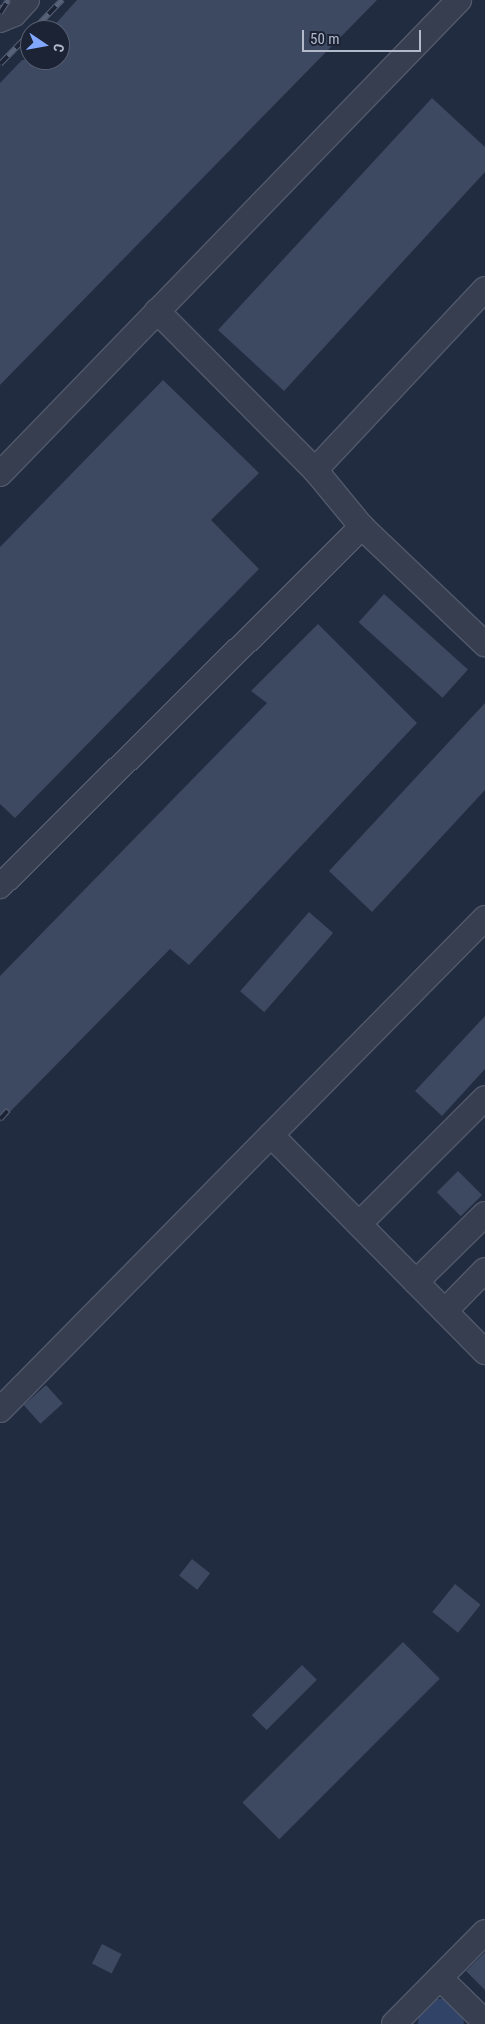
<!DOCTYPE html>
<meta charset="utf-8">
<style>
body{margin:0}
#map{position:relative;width:485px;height:2024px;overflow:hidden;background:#212c40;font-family:"Roboto Condensed",sans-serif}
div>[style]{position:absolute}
.water>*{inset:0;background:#314367}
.building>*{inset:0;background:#3d4861;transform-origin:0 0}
.roads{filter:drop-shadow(1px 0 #51596b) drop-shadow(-1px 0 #51596b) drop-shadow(0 1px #51596b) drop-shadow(0 -1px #51596b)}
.minor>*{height:24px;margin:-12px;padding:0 12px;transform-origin:12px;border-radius:12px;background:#363e50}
.rail>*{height:5.5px;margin-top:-2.75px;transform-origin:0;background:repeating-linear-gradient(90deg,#1b2335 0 11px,#576177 0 22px);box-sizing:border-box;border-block:1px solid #576177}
span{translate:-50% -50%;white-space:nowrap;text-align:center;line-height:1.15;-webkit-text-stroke:4px #1b2335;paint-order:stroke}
.north{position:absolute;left:20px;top:20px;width:50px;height:50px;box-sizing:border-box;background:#1b2335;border:1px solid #575f71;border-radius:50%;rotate:102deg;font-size:14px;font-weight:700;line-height:20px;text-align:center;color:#b2b9cb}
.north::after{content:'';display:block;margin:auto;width:18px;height:22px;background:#82a7ff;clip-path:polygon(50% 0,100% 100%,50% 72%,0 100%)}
.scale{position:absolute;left:302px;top:30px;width:119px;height:22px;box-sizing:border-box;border:2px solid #b2b9cb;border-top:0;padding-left:6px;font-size:15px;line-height:18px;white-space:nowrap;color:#b2b9cb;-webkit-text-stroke:4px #1b2335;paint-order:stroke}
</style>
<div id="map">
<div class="water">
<i style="clip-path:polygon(437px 1999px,445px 1999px,463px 2014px,464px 2024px,418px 2024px,419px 2014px,429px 2002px)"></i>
</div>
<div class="building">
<i style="clip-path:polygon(77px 0,377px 0,0 385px,0 83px,22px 60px,60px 60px,60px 30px,50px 30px)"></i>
<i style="clip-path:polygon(432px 98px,485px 147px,485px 172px,284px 391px,218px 330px)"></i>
<i style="clip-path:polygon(163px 380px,259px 473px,211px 520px,259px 569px,15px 818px,0 804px,0 547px)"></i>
<i style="left:384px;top:594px;width:113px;height:38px;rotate:42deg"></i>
<i style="clip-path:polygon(318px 624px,417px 723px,189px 965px,170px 949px,0 1122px,0 976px,267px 703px,251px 691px)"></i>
<i style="clip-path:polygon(485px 703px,485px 790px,372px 912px,329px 871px)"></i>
<i style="left:309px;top:912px;width:32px;height:105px;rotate:41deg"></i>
<i style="clip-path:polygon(485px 1016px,485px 1069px,442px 1116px,415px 1091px)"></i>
<i style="left:458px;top:1171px;width:34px;height:30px;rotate:45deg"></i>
<i style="left:46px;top:1385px;width:25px;height:30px;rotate:48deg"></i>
<i style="left:192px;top:1559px;width:23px;height:21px;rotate:38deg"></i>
<i style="left:455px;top:1584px;width:33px;height:36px;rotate:39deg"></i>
<i style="left:403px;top:1642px;width:52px;height:227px;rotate:45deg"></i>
<i style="left:302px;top:1665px;width:21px;height:71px;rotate:45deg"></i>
<i style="left:102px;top:1944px;width:22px;height:22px;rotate:27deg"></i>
<i style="clip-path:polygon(485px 1952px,485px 1990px,466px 1971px)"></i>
</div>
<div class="roads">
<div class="minor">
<i style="left:0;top:20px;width:15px;rotate:-23deg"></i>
<i style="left:14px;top:14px;width:19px;rotate:-47deg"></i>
<i style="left:157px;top:311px;width:224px;rotate:45.2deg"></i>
<i style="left:315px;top:470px;width:74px;rotate:50.5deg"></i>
<i style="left:362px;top:527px;width:170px;rotate:43.6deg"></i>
<i style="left:315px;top:470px;width:248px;rotate:-46.8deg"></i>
<i style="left:0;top:474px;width:660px;rotate:-45.92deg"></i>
<i style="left:0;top:886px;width:510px;rotate:-44.76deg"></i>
<i style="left:271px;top:1135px;width:305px;rotate:45.4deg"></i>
<i style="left:359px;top:1224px;width:178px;rotate:-45deg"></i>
<i style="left:416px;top:1282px;width:97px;rotate:-44.6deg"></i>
<i style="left:445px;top:1311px;width:57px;rotate:-45.7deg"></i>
<i style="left:0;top:1410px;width:691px;rotate:-45.41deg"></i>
<i style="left:440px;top:1978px;width:63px;rotate:44.4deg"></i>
<i style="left:394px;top:2024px;width:129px;rotate:-45.3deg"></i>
</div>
</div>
<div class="rail">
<i style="left:0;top:13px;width:15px;rotate:-58deg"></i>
<i style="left:33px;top:30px;width:42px;rotate:-46deg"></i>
<i style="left:0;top:64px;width:43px;rotate:-45.9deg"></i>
<i style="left:0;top:1119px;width:12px;rotate:-48deg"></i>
</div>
<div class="north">С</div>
<div class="scale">50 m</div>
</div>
